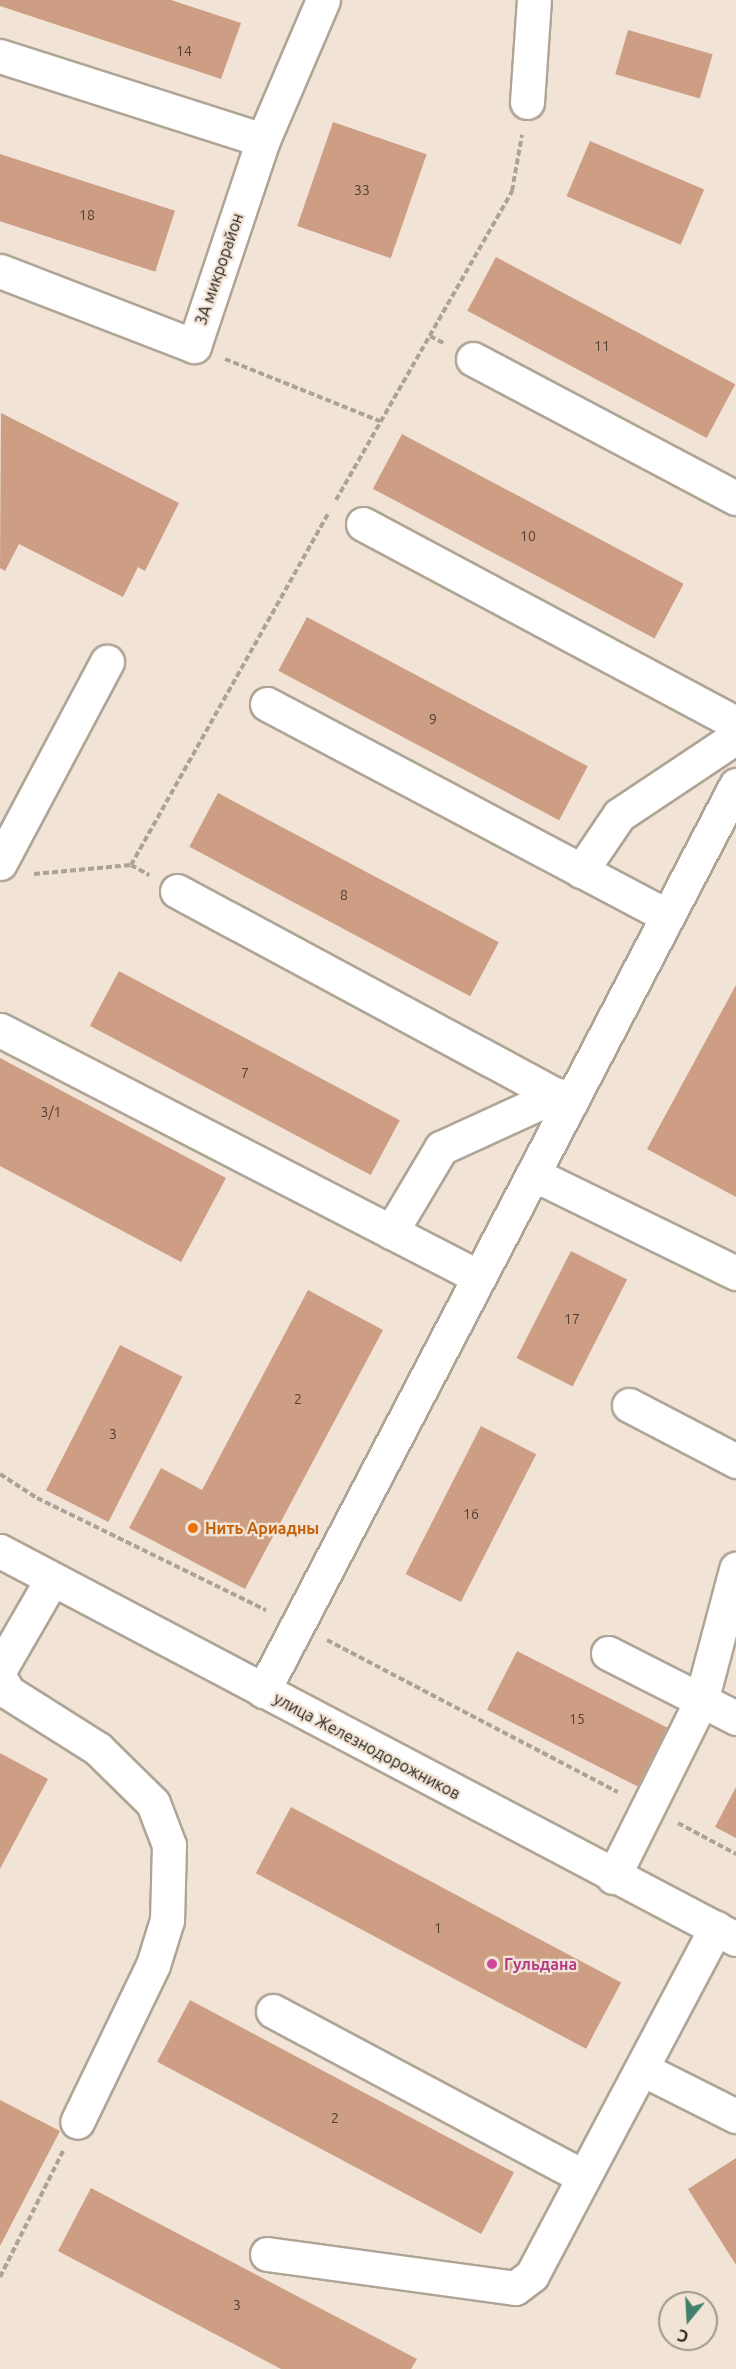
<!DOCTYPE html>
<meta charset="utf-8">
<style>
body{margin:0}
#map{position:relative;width:736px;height:2369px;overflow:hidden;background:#f1e4d6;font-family:Ubuntu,sans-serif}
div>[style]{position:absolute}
.building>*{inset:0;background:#cd9e84;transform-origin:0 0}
.path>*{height:4px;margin-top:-2px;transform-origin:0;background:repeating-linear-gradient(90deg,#aca297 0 6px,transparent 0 9px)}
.roads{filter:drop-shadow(2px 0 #afa496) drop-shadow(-2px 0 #afa496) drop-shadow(0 2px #afa496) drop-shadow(0 -2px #afa496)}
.minor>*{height:33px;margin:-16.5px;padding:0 16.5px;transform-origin:16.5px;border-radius:16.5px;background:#fff}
.dots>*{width:16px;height:16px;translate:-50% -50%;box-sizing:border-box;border:3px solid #f1e4d6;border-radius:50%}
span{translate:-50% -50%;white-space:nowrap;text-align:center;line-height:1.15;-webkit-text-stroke:4.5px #f1e4d6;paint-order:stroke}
.number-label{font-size:14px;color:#4f4036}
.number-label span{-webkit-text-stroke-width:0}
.street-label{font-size:16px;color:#25211c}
.food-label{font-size:16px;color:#c56008;font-weight:700}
.left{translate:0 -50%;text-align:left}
.hotel-label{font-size:16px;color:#b23c85;font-weight:700}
.north{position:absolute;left:658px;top:2291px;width:60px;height:60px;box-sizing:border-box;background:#f1e4d6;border:2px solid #9f968c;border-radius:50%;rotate:198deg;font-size:16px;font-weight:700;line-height:24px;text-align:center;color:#25211c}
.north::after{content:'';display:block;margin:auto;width:21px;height:27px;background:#417f6c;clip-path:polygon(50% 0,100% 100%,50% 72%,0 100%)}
</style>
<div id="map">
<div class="building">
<i style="clip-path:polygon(0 0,171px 0,241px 23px,221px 79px,0 6px)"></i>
<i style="left:628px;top:30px;width:88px;height:46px;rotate:16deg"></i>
<i style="left:333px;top:122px;width:99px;height:110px;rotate:19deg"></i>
<i style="left:590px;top:141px;width:124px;height:60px;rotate:23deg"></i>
<i style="left:0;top:154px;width:184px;height:64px;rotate:18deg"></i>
<i style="left:496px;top:257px;width:271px;height:61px;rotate:28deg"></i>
<i style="clip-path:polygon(1px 413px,179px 503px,145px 571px,138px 567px,123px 597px,19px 544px,5px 571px,0 568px)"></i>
<i style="left:402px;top:434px;width:319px;height:62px;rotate:28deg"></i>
<i style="left:307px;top:617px;width:318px;height:61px;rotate:28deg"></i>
<i style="left:218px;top:793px;width:318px;height:61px;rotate:28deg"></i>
<i style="left:119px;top:971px;width:318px;height:62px;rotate:28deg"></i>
<i style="clip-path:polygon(736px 985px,736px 1197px,647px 1149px)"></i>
<i style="clip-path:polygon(0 1058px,226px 1178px,181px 1262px,0 1166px)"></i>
<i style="left:571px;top:1251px;width:63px;height:120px;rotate:27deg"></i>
<i style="clip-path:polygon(308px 1290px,383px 1330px,245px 1589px,129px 1528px,161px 1468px,202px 1490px)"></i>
<i style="left:120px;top:1345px;width:70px;height:163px;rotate:27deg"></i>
<i style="left:481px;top:1426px;width:62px;height:166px;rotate:27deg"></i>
<i style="left:517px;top:1651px;width:169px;height:66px;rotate:27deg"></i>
<i style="clip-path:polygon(0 1753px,48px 1779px,0 1869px)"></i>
<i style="clip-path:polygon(736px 1787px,736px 1838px,715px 1827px)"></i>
<i style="left:291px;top:1807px;width:374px;height:75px;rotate:28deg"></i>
<i style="left:190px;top:2000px;width:367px;height:70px;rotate:28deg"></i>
<i style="clip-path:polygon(0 2100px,60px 2131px,0 2246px)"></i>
<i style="clip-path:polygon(736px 2158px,736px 2265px,688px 2189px)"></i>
<i style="clip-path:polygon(91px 2188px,417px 2359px,411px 2369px,281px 2369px,58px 2251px)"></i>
</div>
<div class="path">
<i style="left:430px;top:336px;width:15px;rotate:28deg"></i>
<i style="left:225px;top:359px;width:167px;rotate:21.8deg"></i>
<i style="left:336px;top:500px;width:356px;rotate:-60.3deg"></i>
<i style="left:512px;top:191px;width:57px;rotate:-79.9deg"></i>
<i style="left:131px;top:865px;width:21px;rotate:29deg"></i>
<i style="left:34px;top:874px;width:97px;rotate:-5.3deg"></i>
<i style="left:131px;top:865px;width:405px;rotate:-60.7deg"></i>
<i style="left:0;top:1474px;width:44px;rotate:33deg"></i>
<i style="left:37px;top:1498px;width:255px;rotate:26.1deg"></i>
<i style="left:327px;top:1640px;width:328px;rotate:27.6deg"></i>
<i style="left:678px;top:1823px;width:66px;rotate:28.1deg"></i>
<i style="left:0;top:2277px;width:141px;rotate:-63.4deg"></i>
</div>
<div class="roads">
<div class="minor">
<i style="left:0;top:56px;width:276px;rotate:17.7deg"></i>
<i style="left:527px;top:102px;width:102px;rotate:-86.1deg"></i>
<i style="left:0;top:271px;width:208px;rotate:21.1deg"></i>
<i style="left:194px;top:346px;width:217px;rotate:-71.5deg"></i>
<i style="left:263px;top:140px;width:152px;rotate:-66.8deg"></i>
<i style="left:473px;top:359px;width:297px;rotate:27.9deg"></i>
<i style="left:363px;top:524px;width:423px;rotate:28.1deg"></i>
<i style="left:267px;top:704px;width:453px;rotate:27.9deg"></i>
<i style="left:0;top:863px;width:228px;rotate:-62deg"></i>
<i style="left:581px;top:871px;width:68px;rotate:-55.8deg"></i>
<i style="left:619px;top:815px;width:141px;rotate:-33.7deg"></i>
<i style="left:177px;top:891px;width:447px;rotate:28.3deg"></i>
<i style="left:0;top:1030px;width:539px;rotate:27.28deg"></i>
<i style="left:533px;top:1174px;width:226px;rotate:26deg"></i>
<i style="left:391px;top:1232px;width:98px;rotate:-59.2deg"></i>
<i style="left:441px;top:1148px;width:128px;rotate:-24.6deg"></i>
<i style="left:629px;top:1405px;width:121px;rotate:27.6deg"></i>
<i style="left:0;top:1551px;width:832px;rotate:27.8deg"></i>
<i style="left:608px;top:1653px;width:144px;rotate:26.9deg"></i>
<i style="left:0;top:1669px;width:104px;rotate:-60deg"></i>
<i style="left:0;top:1678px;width:16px;rotate:60deg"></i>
<i style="left:8px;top:1692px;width:107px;rotate:32.3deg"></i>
<i style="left:98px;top:1749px;width:77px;rotate:44.5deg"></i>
<i style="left:153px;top:1803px;width:45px;rotate:69.1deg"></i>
<i style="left:169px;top:1845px;width:75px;rotate:91.5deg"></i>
<i style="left:167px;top:1920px;width:47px;rotate:107.3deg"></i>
<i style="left:153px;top:1965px;width:174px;rotate:115.8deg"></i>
<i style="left:263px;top:1691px;width:1022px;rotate:-62.43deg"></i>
<i style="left:613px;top:1877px;width:197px;rotate:-63.4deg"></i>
<i style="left:701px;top:1701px;width:137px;rotate:-75.1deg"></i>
<i style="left:273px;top:2011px;width:350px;rotate:28.1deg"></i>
<i style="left:642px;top:2069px;width:105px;rotate:26.6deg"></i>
<i style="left:267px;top:2254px;width:250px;rotate:7.8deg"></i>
<i style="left:515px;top:2288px;width:21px;rotate:-37deg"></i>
<i style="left:532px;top:2275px;width:393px;rotate:-62.1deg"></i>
</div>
</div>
<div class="dots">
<i style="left:193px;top:1528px;background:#e8710a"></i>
<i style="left:492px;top:1964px;background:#d1479c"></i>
</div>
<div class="number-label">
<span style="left:184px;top:51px">14</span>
<span style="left:362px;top:190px">33</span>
<span style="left:87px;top:215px">18</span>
<span style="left:602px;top:346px">11</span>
<span style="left:528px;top:536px">10</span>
<span style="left:433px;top:719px">9</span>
<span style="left:344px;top:895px">8</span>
<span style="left:245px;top:1073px">7</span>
<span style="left:51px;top:1112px">3/1</span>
<span style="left:572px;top:1319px">17</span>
<span style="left:298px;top:1399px">2</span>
<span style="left:113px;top:1434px">3</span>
<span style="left:471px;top:1514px">16</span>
<span style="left:577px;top:1719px">15</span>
<span style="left:438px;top:1928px">1</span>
<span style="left:335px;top:2118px">2</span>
<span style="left:237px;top:2305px">3</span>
</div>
<div class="street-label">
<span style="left:219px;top:269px;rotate:-71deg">3А микрорайон</span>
<span style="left:367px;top:1746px;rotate:28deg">улица Железнодорожников</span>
</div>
<div class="food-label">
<span class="left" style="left:205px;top:1528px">Нить Ариадны</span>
</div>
<div class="hotel-label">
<span class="left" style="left:504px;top:1964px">Гульдана</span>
</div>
<div class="north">С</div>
</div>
